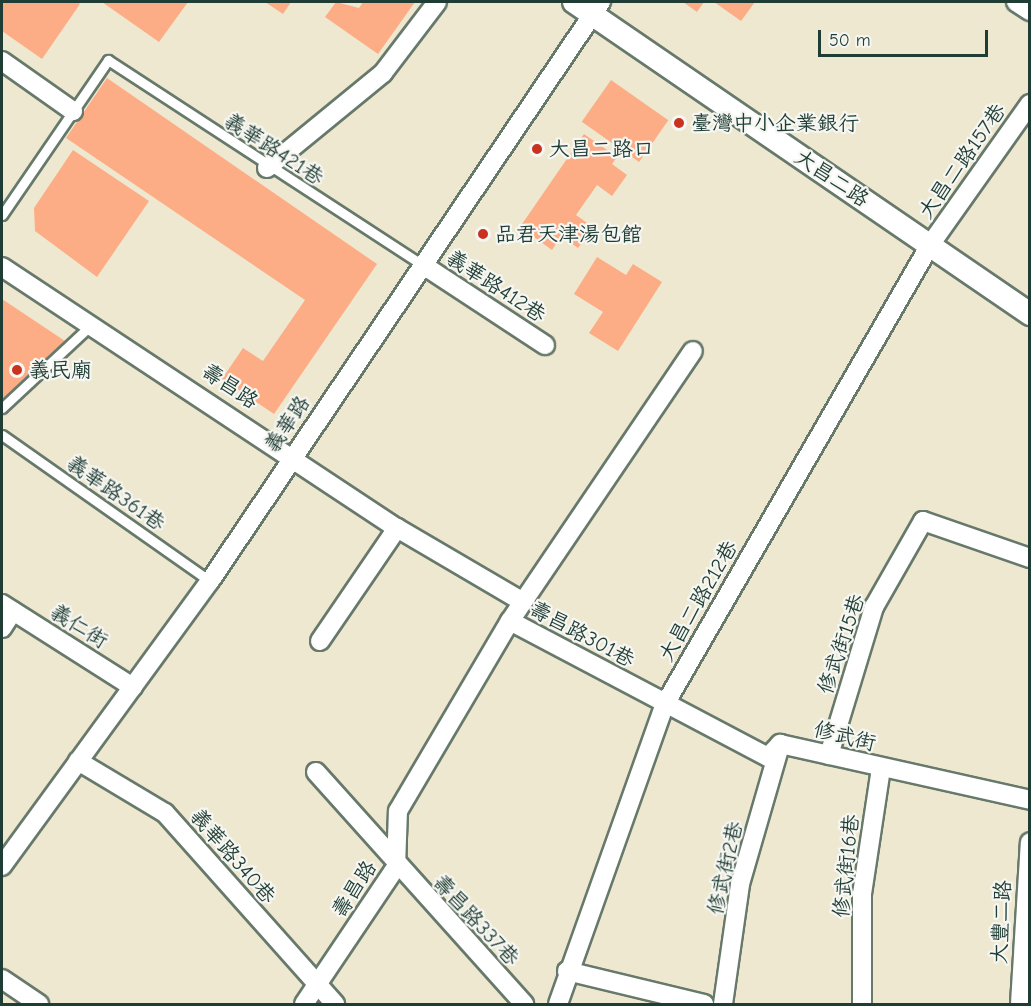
<!DOCTYPE html>
<meta charset="utf-8">
<style>
body{margin:0}
#map{position:relative;width:1031px;height:1006px;overflow:hidden;background:#eee8d0;font-family:"Comic Neue","LXGW WenKai TC",sans-serif}
div>[style]{position:absolute}
.building>*{inset:0;background:#fcad86;transform-origin:0 0}
.roads{filter:drop-shadow(2px 0 #67796b) drop-shadow(-2px 0 #67796b) drop-shadow(0 2px #67796b) drop-shadow(0 -2px #67796b)}
.service>*{height:9px;margin:-4.5px;padding:0 4.5px;transform-origin:4.5px;border-radius:4.5px;background:#fff}
.minor>*{height:18px;margin:-9px;padding:0 9px;transform-origin:9px;border-radius:9px;background:#fff}
.tertiary>*{height:22px;margin:-11px;padding:0 11px;transform-origin:11px;border-radius:11px;background:#fff}
.dots>*{width:16px;height:16px;translate:-50% -50%;box-sizing:border-box;border:3px solid #f6f6f2;border-radius:50%}
span{translate:-50% -50%;white-space:nowrap;text-align:center;line-height:1.15;-webkit-text-stroke:4.5px #f6f6f2;paint-order:stroke}
.poi-label{font-size:21px;color:#1f3d34}
.left{translate:0 -50%;text-align:left}
.street-label{font-size:21px;color:#1f3d34}
.frame{position:absolute;inset:0;border:3px solid #1f3d34;pointer-events:none}
.scale{position:absolute;left:818px;top:30px;width:170px;height:27px;box-sizing:border-box;border:3px solid #1f3d34;border-top:0;padding-left:8px;font-size:18px;line-height:21px;white-space:nowrap;color:#1f3d34;-webkit-text-stroke:4px #f6f6f2;paint-order:stroke}
</style>
<div id="map">
<div class="building">
<i style="clip-path:polygon(2px 2px,77px 2px,80px 4px,42px 59px,2px 31px)"></i>
<i style="clip-path:polygon(102px 2px,188px 2px,159px 42px)"></i>
<i style="clip-path:polygon(265px 2px,291px 2px,283px 14px)"></i>
<i style="clip-path:polygon(336px 2px,359px 8px,363px 2px,415px 2px,378px 54px,325px 17px)"></i>
<i style="clip-path:polygon(683px 2px,704px 2px,697px 12px)"></i>
<i style="clip-path:polygon(714px 2px,755px 2px,741px 21px)"></i>
<i style="clip-path:polygon(107px 78px,377px 264px,274px 414px,222px 379px,243px 348px,263px 361px,305px 300px,66px 138px)"></i>
<i style="left:611px;top:80px;width:70px;height:51px;rotate:35deg"></i>
<i style="clip-path:polygon(584px 134px,617px 157px,612px 164px,627px 175px,612px 196px,597px 185px,576px 215px,593px 227px,578px 248px,561px 236px,552px 250px,520px 227px)"></i>
<i style="clip-path:polygon(73px 150px,149px 201px,97px 277px,35px 231px,34px 208px)"></i>
<i style="clip-path:polygon(597px 257px,626px 275px,633px 264px,662px 282px,618px 351px,589px 333px,603px 312px,574px 294px)"></i>
<i style="clip-path:polygon(2px 299px,65px 341px,2px 399px)"></i>
</div>
<div class="roads">
<div class="service">
<i style="left:2px;top:215px;width:188px;rotate:-55.6deg"></i>
<i style="left:108px;top:60px;width:376px;rotate:33.1deg"></i>
<i style="left:2px;top:408px;width:123px;rotate:-43deg"></i>
<i style="left:2px;top:435px;width:254px;rotate:35.1deg"></i>
</div>
<div class="minor">
<i style="left:1016px;top:2px;width:17px;rotate:33deg"></i>
<i style="left:2px;top:61px;width:87px;rotate:35.2deg"></i>
<i style="left:267px;top:168px;width:150px;rotate:-39.3deg"></i>
<i style="left:383px;top:73px;width:89px;rotate:-52.7deg"></i>
<i style="left:423px;top:265px;width:146px;rotate:33.3deg"></i>
<i style="left:2px;top:267px;width:473px;rotate:33.5deg"></i>
<i style="left:397px;top:528px;width:146px;rotate:30.4deg"></i>
<i style="left:2px;top:604px;width:155px;rotate:32.4deg"></i>
<i style="left:510px;top:621px;width:292px;rotate:27.8deg"></i>
<i style="left:768px;top:757px;width:18px;rotate:-47deg"></i>
<i style="left:2px;top:628px;width:20px;rotate:-57deg"></i>
<i style="left:320px;top:641px;width:137px;rotate:-55.7deg"></i>
<i style="left:780px;top:744px;width:256px;rotate:12.6deg"></i>
<i style="left:829px;top:755px;width:155px;rotate:-73.1deg"></i>
<i style="left:874px;top:607px;width:99px;rotate:-60.3deg"></i>
<i style="left:923px;top:521px;width:113px;rotate:19.1deg"></i>
<i style="left:78px;top:761px;width:101px;rotate:30.9deg"></i>
<i style="left:165px;top:813px;width:256px;rotate:48.3deg"></i>
<i style="left:316px;top:772px;width:312px;rotate:48.1deg"></i>
<i style="left:2px;top:866px;width:353px;rotate:-53.9deg"></i>
<i style="left:210px;top:581px;width:699px;rotate:-55.97deg"></i>
<i style="left:567px;top:971px;width:141px;rotate:13.5deg"></i>
<i style="left:2px;top:979px;width:45px;rotate:34deg"></i>
<i style="left:304px;top:1004px;width:165px;rotate:-56.1deg"></i>
<i style="left:396px;top:867px;width:56px;rotate:-88deg"></i>
<i style="left:398px;top:811px;width:221px;rotate:-59.5deg"></i>
<i style="left:510px;top:621px;width:326px;rotate:-55.9deg"></i>
<i style="left:558px;top:1004px;width:319px;rotate:-70.4deg"></i>
<i style="left:665px;top:704px;width:530px;rotate:-60deg"></i>
<i style="left:930px;top:245px;width:173px;rotate:-54.7deg"></i>
<i style="left:723px;top:1004px;width:121px;rotate:-81.9deg"></i>
<i style="left:740px;top:884px;width:145px;rotate:-73.9deg"></i>
<i style="left:862px;top:1004px;width:110px;rotate:-90deg"></i>
<i style="left:862px;top:894px;width:127px;rotate:-81.4deg"></i>
<i style="left:1020px;top:1004px;width:162px;rotate:-86.5deg"></i>
</div>
<div class="tertiary">
<i style="left:574px;top:2px;width:553px;rotate:34.38deg"></i>
</div>
</div>
<div class="dots">
<i style="left:679px;top:123px;background:#c8321e"></i>
<i style="left:537px;top:149px;background:#c8321e"></i>
<i style="left:483px;top:234px;background:#c8321e"></i>
<i style="left:17px;top:370px;background:#c8321e"></i>
</div>
<div class="poi-label">
<span class="left" style="left:691px;top:123px">臺灣中小企業銀行</span>
<span class="left" style="left:549px;top:149px">大昌二路口</span>
<span class="left" style="left:495px;top:234px">品君天津湯包館</span>
<span class="left" style="left:29px;top:370px">義民廟</span>
</div>
<div class="street-label">
<span style="left:274px;top:149px;rotate:33deg">義華路421巷</span>
<span style="left:962px;top:161px;rotate:-55deg">大昌二路157巷</span>
<span style="left:832px;top:178px;rotate:34deg">大昌二路</span>
<span style="left:496px;top:286px;rotate:33deg">義華路412巷</span>
<span style="left:230px;top:386px;rotate:34deg">壽昌路</span>
<span style="left:287px;top:424px;rotate:-56deg">義華路</span>
<span style="left:116px;top:493px;rotate:35deg">義華路361巷</span>
<span style="left:698px;top:601px;rotate:-60deg">大昌二路212巷</span>
<span style="left:79px;top:626px;rotate:32deg">義仁街</span>
<span style="left:582px;top:634px;rotate:28deg">壽昌路301巷</span>
<span style="left:841px;top:644px;rotate:-71deg">修武街15巷</span>
<span style="left:845px;top:736px;rotate:14deg">修武街</span>
<span style="left:233px;top:856px;rotate:49deg">義華路340巷</span>
<span style="left:846px;top:866px;rotate:-84deg">修武街16巷</span>
<span style="left:725px;top:868px;rotate:-77deg">修武街2巷</span>
<span style="left:354px;top:889px;rotate:-57deg">壽昌路</span>
<span style="left:476px;top:920px;rotate:47deg">壽昌路337巷</span>
<span style="left:1001px;top:922px;rotate:-87deg">大豐二路</span>
</div>
<div class="frame"></div>
<div class="scale">50 m</div>
</div>
